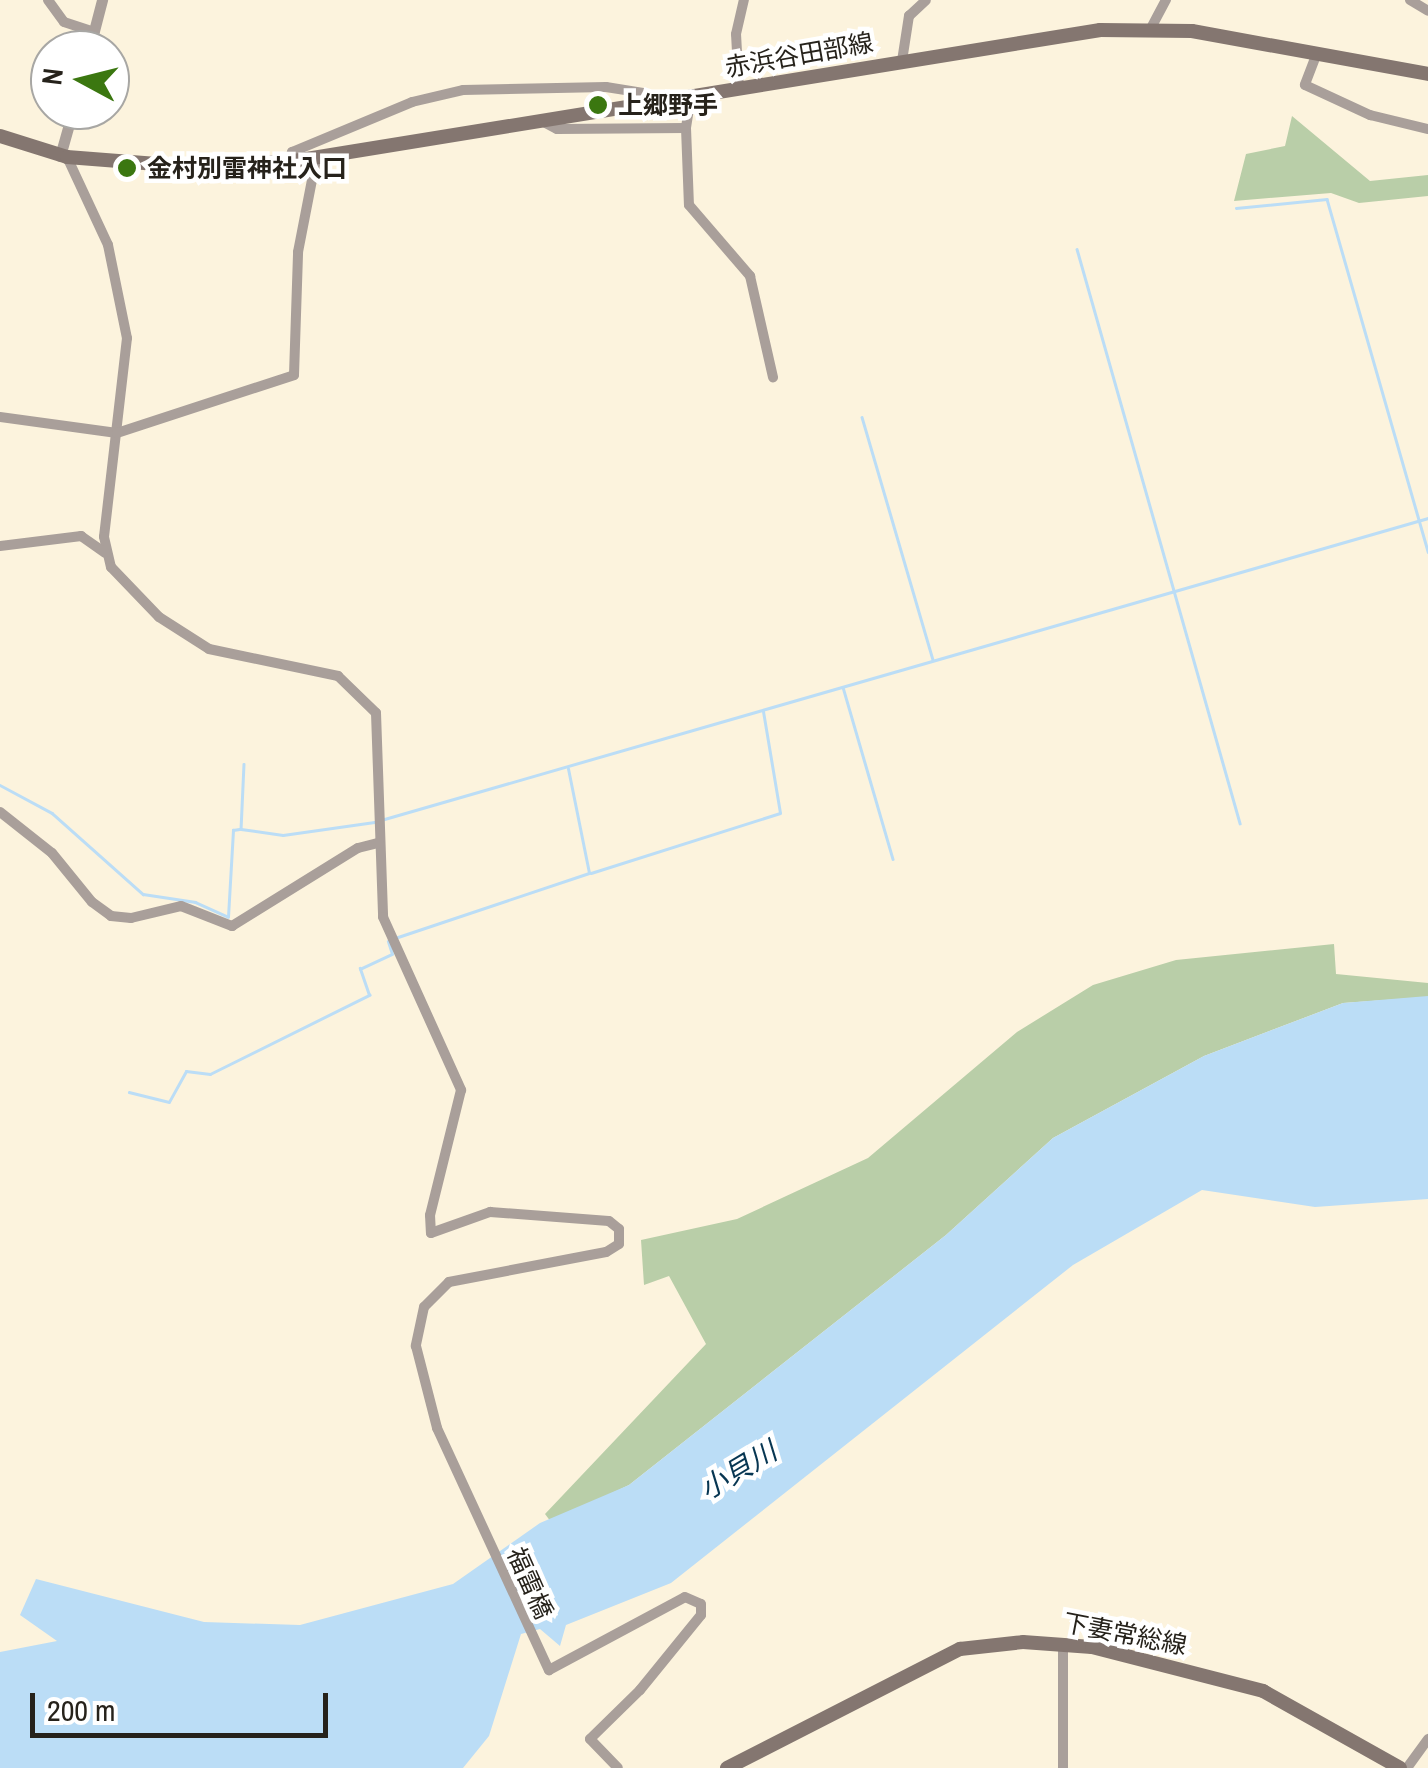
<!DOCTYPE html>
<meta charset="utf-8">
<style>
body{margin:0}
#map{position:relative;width:1428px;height:1768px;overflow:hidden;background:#fcf3dd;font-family:"Archivo Narrow","Noto Sans JP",sans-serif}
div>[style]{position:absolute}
.green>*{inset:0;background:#b9cea8}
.water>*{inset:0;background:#bbddf6}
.stream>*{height:2.5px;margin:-1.25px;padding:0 1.25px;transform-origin:1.25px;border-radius:1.25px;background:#bbddf6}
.minor>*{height:10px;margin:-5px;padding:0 5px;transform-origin:5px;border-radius:5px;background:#a99f9a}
.tertiary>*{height:11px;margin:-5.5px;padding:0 5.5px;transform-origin:5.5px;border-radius:5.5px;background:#a99f9a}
.secondary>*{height:14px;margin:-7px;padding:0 7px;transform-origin:7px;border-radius:7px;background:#847670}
.dots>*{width:28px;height:28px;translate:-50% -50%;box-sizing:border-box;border:5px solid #fff;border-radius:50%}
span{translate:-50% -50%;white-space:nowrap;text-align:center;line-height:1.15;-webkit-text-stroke:9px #fff;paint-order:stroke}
.street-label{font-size:25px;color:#26221b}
.poi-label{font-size:25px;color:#26221b;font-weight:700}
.left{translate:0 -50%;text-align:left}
.water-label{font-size:28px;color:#073652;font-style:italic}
.north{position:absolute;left:30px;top:30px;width:100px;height:100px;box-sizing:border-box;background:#fff;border:2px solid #a8a7a4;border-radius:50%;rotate:277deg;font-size:28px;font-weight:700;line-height:40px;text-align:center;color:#26221b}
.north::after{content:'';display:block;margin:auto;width:35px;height:45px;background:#3b7710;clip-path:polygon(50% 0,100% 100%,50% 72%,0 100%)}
.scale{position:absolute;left:30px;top:1693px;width:298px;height:45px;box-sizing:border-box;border:5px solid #26221b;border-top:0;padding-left:12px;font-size:30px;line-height:35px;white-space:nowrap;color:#26221b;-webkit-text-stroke:8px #fff;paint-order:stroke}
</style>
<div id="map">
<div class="green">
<i style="clip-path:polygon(1292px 116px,1370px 181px,1428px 175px,1428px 196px,1359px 203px,1331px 193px,1234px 201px,1246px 154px,1285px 146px)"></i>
<i style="clip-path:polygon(1334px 944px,1336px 974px,1428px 983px,1428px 997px,1343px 1003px,1204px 1056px,1053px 1138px,946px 1235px,629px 1485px,551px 1522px,545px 1514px,706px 1344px,669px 1276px,644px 1285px,641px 1240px,737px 1219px,868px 1158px,1017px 1032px,1093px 985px,1176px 960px)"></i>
</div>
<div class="water">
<i style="clip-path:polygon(1428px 996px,1428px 1199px,1315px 1207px,1202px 1190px,1073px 1265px,671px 1583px,566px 1625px,560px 1646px,540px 1629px,521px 1634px,489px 1736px,463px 1768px,0 1768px,0 1652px,57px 1641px,20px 1615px,36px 1579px,204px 1622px,300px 1625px,453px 1584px,540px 1523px,629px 1485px,946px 1235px,1053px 1138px,1204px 1056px,1343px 1003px)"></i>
</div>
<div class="stream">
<i style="left:1236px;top:208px;width:91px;rotate:-5.6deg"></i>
<i style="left:1327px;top:199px;width:367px;rotate:74deg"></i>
<i style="left:1077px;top:249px;width:597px;rotate:74.15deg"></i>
<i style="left:862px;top:417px;width:253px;rotate:73.7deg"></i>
<i style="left:843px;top:687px;width:179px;rotate:73.8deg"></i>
<i style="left:244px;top:764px;width:65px;rotate:92.6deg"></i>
<i style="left:241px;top:829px;width:42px;rotate:8.1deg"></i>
<i style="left:283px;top:835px;width:92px;rotate:-8.1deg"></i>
<i style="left:0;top:785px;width:59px;rotate:28.3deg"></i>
<i style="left:52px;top:813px;width:122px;rotate:41.7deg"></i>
<i style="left:143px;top:894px;width:53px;rotate:8.7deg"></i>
<i style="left:195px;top:902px;width:36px;rotate:24deg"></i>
<i style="left:228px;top:917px;width:87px;rotate:-86.7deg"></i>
<i style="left:233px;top:830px;width:6px;rotate:-9deg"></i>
<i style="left:381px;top:820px;width:1090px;rotate:-16.09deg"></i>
<i style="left:591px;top:873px;width:198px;rotate:-17.6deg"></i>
<i style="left:780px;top:813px;width:103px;rotate:-99.5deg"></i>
<i style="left:395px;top:938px;width:205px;rotate:-18.5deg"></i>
<i style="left:589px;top:873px;width:106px;rotate:-101.4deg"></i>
<i style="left:129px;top:1092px;width:41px;rotate:14deg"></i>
<i style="left:169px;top:1102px;width:35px;rotate:-61deg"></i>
<i style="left:186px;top:1071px;width:24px;rotate:7deg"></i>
<i style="left:210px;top:1074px;width:178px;rotate:-26.4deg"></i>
<i style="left:369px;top:995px;width:28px;rotate:-109deg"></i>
<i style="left:360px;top:969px;width:35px;rotate:-25deg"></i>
<i style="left:392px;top:954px;width:13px;rotate:-108deg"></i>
</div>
<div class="minor">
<i style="left:48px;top:0;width:27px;rotate:54deg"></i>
<i style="left:64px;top:22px;width:32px;rotate:18deg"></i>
<i style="left:1410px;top:0;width:21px;rotate:31deg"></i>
<i style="left:1151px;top:28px;width:32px;rotate:-62deg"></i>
<i style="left:1317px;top:53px;width:34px;rotate:111deg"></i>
<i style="left:1305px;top:85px;width:72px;rotate:24.8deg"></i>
<i style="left:1370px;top:115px;width:60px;rotate:13.6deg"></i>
<i style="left:902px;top:61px;width:46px;rotate:-81.2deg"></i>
<i style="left:909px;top:16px;width:23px;rotate:-43deg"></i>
<i style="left:739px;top:89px;width:55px;rotate:-93.1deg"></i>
<i style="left:736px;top:34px;width:35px;rotate:-77deg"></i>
<i style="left:691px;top:96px;width:32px;rotate:99deg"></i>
<i style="left:686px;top:128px;width:77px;rotate:87.8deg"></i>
<i style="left:689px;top:205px;width:94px;rotate:49.3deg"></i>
<i style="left:750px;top:276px;width:104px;rotate:77.2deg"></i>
<i style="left:542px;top:121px;width:17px;rotate:28deg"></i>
<i style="left:557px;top:129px;width:129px;rotate:-0.4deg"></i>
<i style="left:67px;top:157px;width:97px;rotate:65deg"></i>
<i style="left:108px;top:245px;width:95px;rotate:78.5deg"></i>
<i style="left:127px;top:338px;width:200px;rotate:96.6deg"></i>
<i style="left:104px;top:537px;width:31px;rotate:77deg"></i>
<i style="left:111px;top:567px;width:69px;rotate:46.2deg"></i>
<i style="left:159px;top:617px;width:59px;rotate:32.6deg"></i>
<i style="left:209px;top:649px;width:132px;rotate:11.8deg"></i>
<i style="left:338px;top:676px;width:53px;rotate:44.2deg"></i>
<i style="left:376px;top:713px;width:204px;rotate:88deg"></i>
<i style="left:383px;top:917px;width:190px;rotate:65.7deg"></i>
<i style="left:461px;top:1090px;width:129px;rotate:103.9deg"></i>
<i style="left:430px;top:1215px;width:18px;rotate:87deg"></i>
<i style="left:431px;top:1233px;width:63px;rotate:-19.6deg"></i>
<i style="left:490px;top:1212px;width:119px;rotate:4.3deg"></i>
<i style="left:609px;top:1221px;width:13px;rotate:39deg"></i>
<i style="left:619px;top:1229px;width:15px;rotate:90deg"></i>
<i style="left:619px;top:1244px;width:15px;rotate:148deg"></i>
<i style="left:606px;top:1252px;width:160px;rotate:169.2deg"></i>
<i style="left:449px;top:1282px;width:35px;rotate:135deg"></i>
<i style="left:424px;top:1307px;width:40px;rotate:102deg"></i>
<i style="left:416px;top:1346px;width:85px;rotate:75.6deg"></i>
<i style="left:437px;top:1428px;width:267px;rotate:65.2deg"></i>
<i style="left:549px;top:1670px;width:154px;rotate:-28.2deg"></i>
<i style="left:685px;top:1597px;width:17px;rotate:24deg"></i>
<i style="left:701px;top:1604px;width:11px;rotate:90deg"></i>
<i style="left:701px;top:1615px;width:97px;rotate:129.1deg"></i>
<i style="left:640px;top:1690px;width:70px;rotate:135.6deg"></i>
<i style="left:590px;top:1739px;width:40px;rotate:46deg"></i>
<i style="left:288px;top:162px;width:11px;rotate:-68deg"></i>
<i style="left:292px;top:152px;width:130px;rotate:-22.6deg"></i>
<i style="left:412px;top:102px;width:52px;rotate:-13.2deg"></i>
<i style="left:463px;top:90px;width:143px;rotate:-1.2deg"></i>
<i style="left:606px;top:87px;width:39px;rotate:9deg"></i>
<i style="left:645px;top:93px;width:11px;rotate:63deg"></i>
<i style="left:0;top:417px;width:118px;rotate:7.8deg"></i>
<i style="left:117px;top:433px;width:186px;rotate:-18.1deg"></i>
<i style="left:294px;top:375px;width:123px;rotate:-88.1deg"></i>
<i style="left:298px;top:252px;width:95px;rotate:-79deg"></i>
<i style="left:0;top:546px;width:82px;rotate:-7deg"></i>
<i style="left:81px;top:536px;width:29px;rotate:35deg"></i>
<i style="left:0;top:812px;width:66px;rotate:38.3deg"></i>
<i style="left:52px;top:853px;width:63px;rotate:50.8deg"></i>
<i style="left:92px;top:902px;width:24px;rotate:36deg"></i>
<i style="left:111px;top:916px;width:20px;rotate:6deg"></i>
<i style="left:131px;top:918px;width:51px;rotate:-13.5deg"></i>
<i style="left:181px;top:906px;width:55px;rotate:21.4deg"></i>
<i style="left:232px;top:926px;width:148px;rotate:-31.8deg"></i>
<i style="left:358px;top:848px;width:21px;rotate:-14deg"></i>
<i style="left:1063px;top:1643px;width:125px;rotate:90deg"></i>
<i style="left:1407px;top:1768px;width:36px;rotate:-54deg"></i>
</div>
<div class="tertiary">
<i style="left:89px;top:50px;width:52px;rotate:-75.4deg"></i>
<i style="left:60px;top:156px;width:48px;rotate:-74.2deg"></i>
</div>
<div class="secondary">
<i style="left:0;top:136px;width:70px;rotate:17.4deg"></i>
<i style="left:67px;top:157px;width:103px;rotate:4.4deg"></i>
<i style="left:170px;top:165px;width:118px;rotate:-1.5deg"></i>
<i style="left:288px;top:162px;width:823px;rotate:-9.23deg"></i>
<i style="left:1100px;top:30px;width:92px;rotate:0.6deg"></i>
<i style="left:1192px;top:31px;width:240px;rotate:10.3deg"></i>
<i style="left:727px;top:1768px;width:262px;rotate:-27.1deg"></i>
<i style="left:960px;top:1649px;width:63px;rotate:-6.3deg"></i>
<i style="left:1023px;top:1642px;width:69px;rotate:4.1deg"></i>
<i style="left:1092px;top:1647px;width:177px;rotate:14.4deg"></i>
<i style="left:1263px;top:1691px;width:157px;rotate:29.3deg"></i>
</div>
<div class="dots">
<i style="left:598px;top:105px;background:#3b7710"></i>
<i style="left:127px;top:168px;background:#3b7710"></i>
</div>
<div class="street-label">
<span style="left:799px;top:55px;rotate:-10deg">赤浜谷田部線</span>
<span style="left:530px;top:1583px;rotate:66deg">福雷橋</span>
<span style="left:1125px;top:1634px;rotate:11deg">下妻常総線</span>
</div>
<div class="poi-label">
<span class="left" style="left:618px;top:105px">上郷野手</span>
<span class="left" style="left:147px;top:168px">金村別雷神社入口</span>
</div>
<div class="water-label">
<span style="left:738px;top:1470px;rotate:-31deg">小貝川</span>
</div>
<div class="north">N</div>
<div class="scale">200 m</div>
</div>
